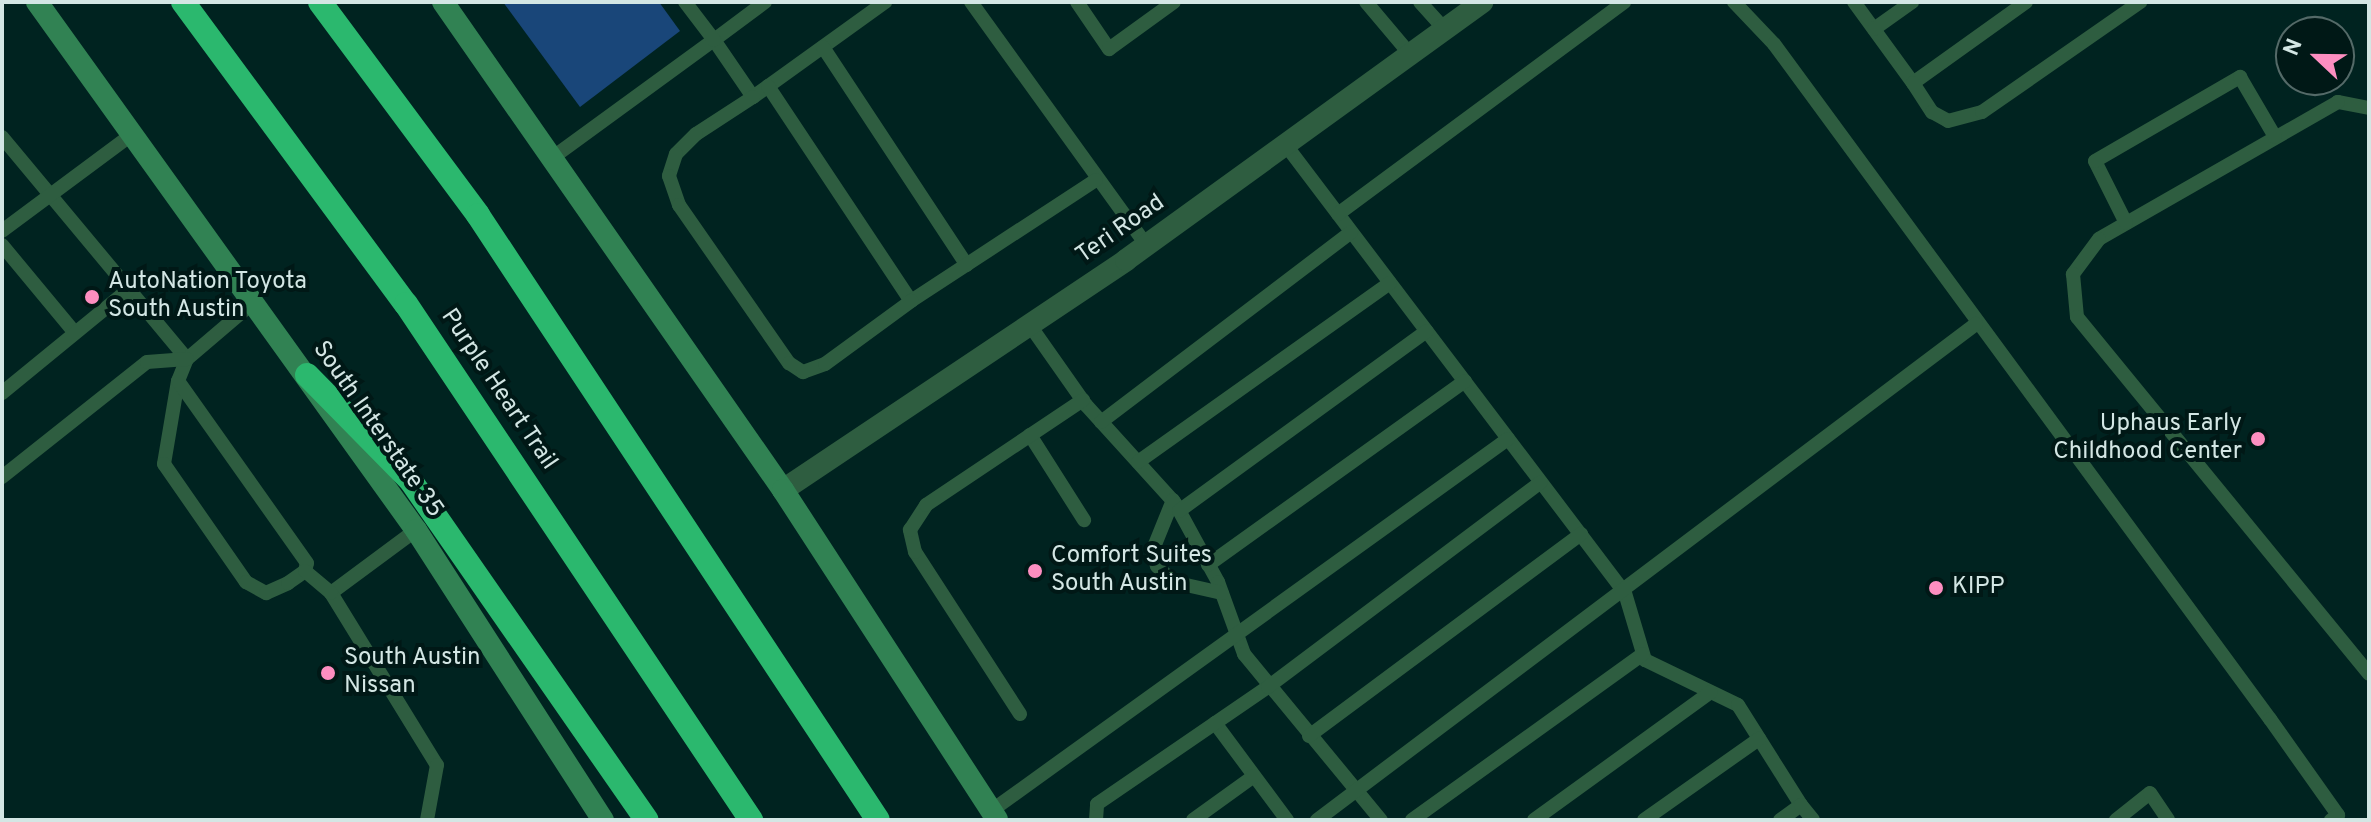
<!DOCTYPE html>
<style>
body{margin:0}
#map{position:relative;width:2371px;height:822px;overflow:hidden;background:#002320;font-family:Overpass,sans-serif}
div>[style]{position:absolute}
.water>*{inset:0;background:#194679}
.service>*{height:14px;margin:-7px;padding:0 7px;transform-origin:7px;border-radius:7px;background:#2e5d40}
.tertiary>*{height:22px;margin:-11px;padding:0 11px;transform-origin:11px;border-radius:11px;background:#2e5d40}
.secondary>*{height:22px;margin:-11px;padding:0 11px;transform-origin:11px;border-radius:11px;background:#318253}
.motorway>*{height:24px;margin:-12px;padding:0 12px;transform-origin:12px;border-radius:12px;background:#2bb86e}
.dots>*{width:22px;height:22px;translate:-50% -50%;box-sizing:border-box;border:4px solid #001816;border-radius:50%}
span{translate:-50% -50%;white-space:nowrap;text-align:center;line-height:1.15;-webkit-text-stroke:8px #001816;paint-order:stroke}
.street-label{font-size:24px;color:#d3e6e4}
.poi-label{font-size:24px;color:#d3e6e4}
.left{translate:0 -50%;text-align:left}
.right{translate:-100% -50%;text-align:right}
.frame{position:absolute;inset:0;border:4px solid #d3e6e4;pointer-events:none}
.north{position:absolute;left:2275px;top:16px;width:80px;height:80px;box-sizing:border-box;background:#001816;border:2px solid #546a68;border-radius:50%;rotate:292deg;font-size:22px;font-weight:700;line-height:32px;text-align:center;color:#d3e6e4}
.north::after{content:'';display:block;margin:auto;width:28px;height:36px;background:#fd8ec0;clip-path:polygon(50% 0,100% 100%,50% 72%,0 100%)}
</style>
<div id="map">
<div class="water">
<i style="clip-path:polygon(503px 2px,659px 2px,680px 31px,580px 107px)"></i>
</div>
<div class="service">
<i style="left:765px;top:2px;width:64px;rotate:143.3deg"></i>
<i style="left:714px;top:40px;width:69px;rotate:55.6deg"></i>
<i style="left:753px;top:97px;width:163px;rotate:-35.7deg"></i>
<i style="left:971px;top:2px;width:299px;rotate:54.2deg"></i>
<i style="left:1077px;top:2px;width:57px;rotate:55.8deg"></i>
<i style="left:1109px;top:49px;width:80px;rotate:-35.9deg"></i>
<i style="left:1366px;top:2px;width:68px;rotate:49.8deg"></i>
<i style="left:1420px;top:2px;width:36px;rotate:48deg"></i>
<i style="left:1734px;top:2px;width:58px;rotate:46.4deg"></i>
<i style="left:1774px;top:44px;width:838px;rotate:53.69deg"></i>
<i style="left:2270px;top:719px;width:118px;rotate:54.7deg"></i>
<i style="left:2338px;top:815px;width:9px;rotate:144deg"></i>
<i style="left:1854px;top:2px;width:100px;rotate:53.9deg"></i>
<i style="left:1913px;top:83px;width:139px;rotate:-35.6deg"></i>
<i style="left:1874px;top:29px;width:47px;rotate:-35.4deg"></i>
<i style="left:823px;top:47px;width:261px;rotate:56.6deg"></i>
<i style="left:1913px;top:83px;width:35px;rotate:57deg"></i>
<i style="left:1932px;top:112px;width:18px;rotate:29deg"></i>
<i style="left:1948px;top:121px;width:35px;rotate:-15deg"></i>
<i style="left:1982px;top:112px;width:193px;rotate:-34.8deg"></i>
<i style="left:768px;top:86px;width:258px;rotate:56.4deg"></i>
<i style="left:911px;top:301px;width:221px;rotate:-33.2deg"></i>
<i style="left:753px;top:97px;width:68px;rotate:147deg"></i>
<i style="left:696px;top:134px;width:28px;rotate:135deg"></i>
<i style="left:676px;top:154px;width:23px;rotate:108deg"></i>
<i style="left:669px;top:176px;width:31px;rotate:71deg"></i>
<i style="left:679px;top:205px;width:193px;rotate:55.2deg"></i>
<i style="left:789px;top:363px;width:17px;rotate:33deg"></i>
<i style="left:803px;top:372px;width:23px;rotate:-20deg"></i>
<i style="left:825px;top:364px;width:107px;rotate:-36.2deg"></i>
<i style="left:2369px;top:108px;width:32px;rotate:-169deg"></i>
<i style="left:2338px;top:102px;width:275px;rotate:150.2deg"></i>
<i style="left:2099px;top:239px;width:44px;rotate:126.6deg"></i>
<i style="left:2073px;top:274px;width:43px;rotate:84.7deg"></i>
<i style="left:2077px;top:317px;width:461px;rotate:50.7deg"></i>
<i style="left:2px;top:137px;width:289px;rotate:50.2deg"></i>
<i style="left:1285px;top:144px;width:563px;rotate:52.87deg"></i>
<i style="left:1625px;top:593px;width:70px;rotate:73.4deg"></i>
<i style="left:1645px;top:660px;width:103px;rotate:25.8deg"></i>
<i style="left:1738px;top:705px;width:118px;rotate:57.8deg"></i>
<i style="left:1801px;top:805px;width:26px;rotate:144deg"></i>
<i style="left:552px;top:158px;width:200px;rotate:-36.1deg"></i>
<i style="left:714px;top:40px;width:48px;rotate:-127.3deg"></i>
<i style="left:1338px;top:214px;width:356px;rotate:-36.5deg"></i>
<i style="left:2126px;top:223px;width:69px;rotate:-116.6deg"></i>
<i style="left:2095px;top:161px;width:168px;rotate:-30.1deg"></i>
<i style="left:2240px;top:77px;width:69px;rotate:59.7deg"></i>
<i style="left:2px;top:231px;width:164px;rotate:-36.6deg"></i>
<i style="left:2px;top:245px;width:114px;rotate:50.3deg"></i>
<i style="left:1029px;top:324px;width:99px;rotate:54.9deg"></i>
<i style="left:1086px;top:405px;width:132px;rotate:47.8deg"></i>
<i style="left:1175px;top:503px;width:90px;rotate:61.4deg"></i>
<i style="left:1218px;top:582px;width:77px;rotate:70.1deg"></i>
<i style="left:1244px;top:654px;width:215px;rotate:50.5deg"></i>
<i style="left:178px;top:381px;width:84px;rotate:99.6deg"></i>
<i style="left:164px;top:464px;width:144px;rotate:55.2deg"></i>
<i style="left:246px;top:582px;width:23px;rotate:29deg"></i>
<i style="left:266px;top:593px;width:24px;rotate:-24deg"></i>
<i style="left:288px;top:583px;width:21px;rotate:-35deg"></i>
<i style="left:305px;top:571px;width:8px;rotate:-76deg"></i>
<i style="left:307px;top:563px;width:223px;rotate:-125.3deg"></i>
<i style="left:178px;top:381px;width:24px;rotate:-68deg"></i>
<i style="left:187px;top:359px;width:89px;rotate:-40.5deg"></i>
<i style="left:2px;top:393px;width:164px;rotate:-39.3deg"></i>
<i style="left:1101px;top:422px;width:314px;rotate:-37.2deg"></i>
<i style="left:1030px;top:435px;width:101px;rotate:57.6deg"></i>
<i style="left:1138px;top:462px;width:309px;rotate:-35.4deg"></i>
<i style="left:2px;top:477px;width:185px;rotate:-38.4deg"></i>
<i style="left:147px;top:362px;width:40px;rotate:-4.3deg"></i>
<i style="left:1173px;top:500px;width:56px;rotate:112deg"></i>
<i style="left:1152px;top:552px;width:15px;rotate:70deg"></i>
<i style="left:1157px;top:566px;width:23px;rotate:45deg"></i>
<i style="left:1173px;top:582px;width:50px;rotate:12.7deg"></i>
<i style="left:1179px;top:511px;width:306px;rotate:-36deg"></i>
<i style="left:416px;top:530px;width:106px;rotate:143.5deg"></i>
<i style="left:331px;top:593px;width:202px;rotate:58.4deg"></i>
<i style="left:437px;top:765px;width:56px;rotate:100.3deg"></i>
<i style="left:1208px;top:565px;width:316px;rotate:-35.6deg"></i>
<i style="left:305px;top:571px;width:34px;rotate:40deg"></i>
<i style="left:1020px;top:714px;width:193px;rotate:-122.9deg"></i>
<i style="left:915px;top:552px;width:23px;rotate:-103deg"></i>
<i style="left:910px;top:530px;width:30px;rotate:-57deg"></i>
<i style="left:926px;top:505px;width:189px;rotate:-33.8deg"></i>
<i style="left:1215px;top:723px;width:121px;rotate:53.4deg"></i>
<i style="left:1309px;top:736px;width:339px;rotate:-36.6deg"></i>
<i style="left:1801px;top:805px;width:19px;rotate:51deg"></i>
<i style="left:991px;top:811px;width:637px;rotate:-35.74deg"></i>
<i style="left:1096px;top:820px;width:16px;rotate:-86deg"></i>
<i style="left:1097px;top:804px;width:207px;rotate:-34.4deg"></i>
<i style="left:1268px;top:687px;width:341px;rotate:-36.9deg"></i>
<i style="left:1193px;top:820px;width:75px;rotate:-35.8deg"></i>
<i style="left:1317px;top:820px;width:825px;rotate:-36.97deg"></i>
<i style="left:1412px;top:820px;width:284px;rotate:-35.7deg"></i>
<i style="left:1534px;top:820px;width:218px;rotate:-35.9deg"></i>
<i style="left:1644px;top:820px;width:141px;rotate:-35.2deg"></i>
<i style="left:2116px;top:820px;width:43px;rotate:-38.5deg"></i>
<i style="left:2150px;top:793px;width:32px;rotate:56deg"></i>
</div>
<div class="tertiary">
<i style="left:783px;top:490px;width:413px;rotate:-33.8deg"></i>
<i style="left:1126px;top:260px;width:440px;rotate:-35.9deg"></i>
</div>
<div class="secondary">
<i style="left:37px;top:2px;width:650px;rotate:54.33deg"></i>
<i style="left:416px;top:530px;width:345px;rotate:57.2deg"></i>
<i style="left:443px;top:2px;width:595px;rotate:55.13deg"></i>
<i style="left:783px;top:490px;width:393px;rotate:57deg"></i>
</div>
<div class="motorway">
<i style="left:183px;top:2px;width:375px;rotate:53.6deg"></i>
<i style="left:406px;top:304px;width:621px;rotate:56.23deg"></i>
<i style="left:320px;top:2px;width:265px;rotate:53.4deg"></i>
<i style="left:478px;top:215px;width:725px;rotate:56.53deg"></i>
<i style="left:307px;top:375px;width:148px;rotate:45.5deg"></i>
<i style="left:411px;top:481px;width:413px;rotate:55.2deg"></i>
</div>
<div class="dots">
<i style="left:92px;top:297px;background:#fd8ec0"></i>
<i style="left:2258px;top:439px;background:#fd8ec0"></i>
<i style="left:1035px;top:571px;background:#fd8ec0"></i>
<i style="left:1936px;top:588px;background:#fd8ec0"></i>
<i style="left:328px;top:673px;background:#fd8ec0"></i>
</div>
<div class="street-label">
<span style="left:1121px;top:230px;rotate:-35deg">Teri Road</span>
<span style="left:498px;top:390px;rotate:56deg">Purple Heart Trail</span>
<span style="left:377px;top:430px;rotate:55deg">South Interstate 35</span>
</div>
<div class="poi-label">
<span class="left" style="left:108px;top:297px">AutoNation Toyota<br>South Austin</span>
<span class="right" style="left:2242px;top:439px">Uphaus Early<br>Childhood Center</span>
<span class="left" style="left:1051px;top:571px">Comfort Suites<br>South Austin</span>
<span class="left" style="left:1952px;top:588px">KIPP</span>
<span class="left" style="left:344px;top:673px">South Austin<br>Nissan</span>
</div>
<div class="frame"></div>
<div class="north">N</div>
</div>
